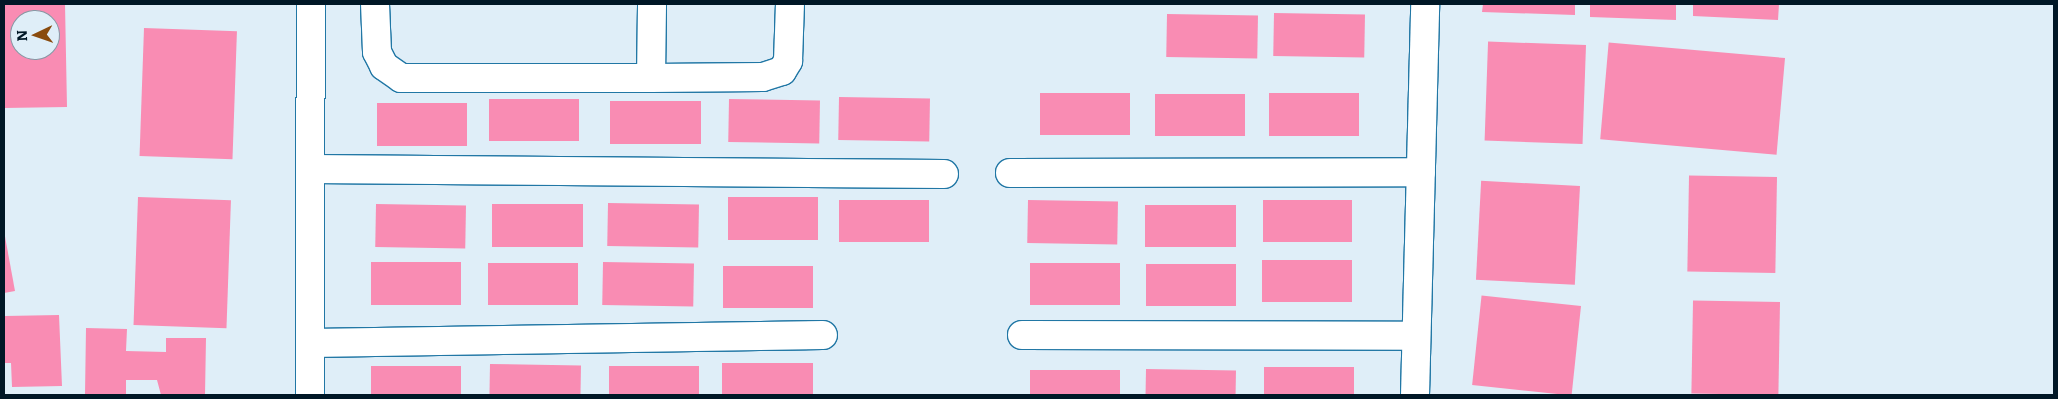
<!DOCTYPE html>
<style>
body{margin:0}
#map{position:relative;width:2058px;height:399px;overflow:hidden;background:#dfeef8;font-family:Literata,serif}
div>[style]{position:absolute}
.building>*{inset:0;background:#f98cb3;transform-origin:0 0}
.roads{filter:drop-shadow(1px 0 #2177a5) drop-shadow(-1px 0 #2177a5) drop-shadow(0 1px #2177a5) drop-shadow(0 -1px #2177a5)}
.minor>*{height:28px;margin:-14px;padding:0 14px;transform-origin:14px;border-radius:14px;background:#fff}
.tertiary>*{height:28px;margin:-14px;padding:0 14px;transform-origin:14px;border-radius:14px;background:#fff}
span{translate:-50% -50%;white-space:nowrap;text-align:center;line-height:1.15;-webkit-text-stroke:5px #dfeef8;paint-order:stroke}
.frame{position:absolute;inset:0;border:5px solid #001726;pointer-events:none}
.north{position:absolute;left:10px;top:10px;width:50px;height:50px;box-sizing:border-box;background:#dfeef8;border:1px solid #8698a4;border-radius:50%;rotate:267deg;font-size:14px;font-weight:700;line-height:20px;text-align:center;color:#001726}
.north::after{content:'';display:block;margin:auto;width:18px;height:22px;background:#894b0e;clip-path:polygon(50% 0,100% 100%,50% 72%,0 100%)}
</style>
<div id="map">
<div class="building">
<i style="clip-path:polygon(evenodd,4px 4px,65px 4px,67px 107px,4px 108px,4px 4px,20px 20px,50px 20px,50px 50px,20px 50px,20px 20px)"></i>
<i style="clip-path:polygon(1483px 4px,1575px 4px,1575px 15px,1482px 12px)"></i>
<i style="clip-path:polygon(1590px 4px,1676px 4px,1676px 20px,1590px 17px)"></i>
<i style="clip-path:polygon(1693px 4px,1779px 4px,1778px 20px,1693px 16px)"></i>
<i style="left:1274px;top:13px;width:91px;height:43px;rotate:1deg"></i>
<i style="left:1167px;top:14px;width:91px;height:43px;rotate:1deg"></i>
<i style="left:144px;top:28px;width:93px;height:128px;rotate:2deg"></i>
<i style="left:1586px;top:45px;width:99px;height:98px;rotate:92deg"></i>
<i style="left:1785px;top:58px;width:97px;height:177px;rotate:95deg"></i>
<i style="left:1040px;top:93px;width:90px;height:42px"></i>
<i style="left:1269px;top:93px;width:90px;height:43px"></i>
<i style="left:1155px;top:94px;width:90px;height:42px"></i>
<i style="left:839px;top:97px;width:91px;height:43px;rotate:1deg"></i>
<i style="left:489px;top:99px;width:90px;height:42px"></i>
<i style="left:729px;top:99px;width:91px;height:43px;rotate:1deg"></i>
<i style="left:610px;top:101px;width:91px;height:43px"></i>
<i style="left:377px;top:103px;width:90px;height:43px"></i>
<i style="left:1777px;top:177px;width:96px;height:88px;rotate:91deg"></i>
<i style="left:1580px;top:186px;width:99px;height:99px;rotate:93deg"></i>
<i style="left:138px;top:197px;width:93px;height:128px;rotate:2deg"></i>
<i style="left:728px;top:197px;width:90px;height:43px"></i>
<i style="left:839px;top:200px;width:90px;height:42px"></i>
<i style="left:1028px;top:200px;width:90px;height:43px;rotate:1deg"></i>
<i style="left:1263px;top:200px;width:89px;height:42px"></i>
<i style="left:608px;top:203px;width:91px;height:43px;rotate:1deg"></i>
<i style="left:376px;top:204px;width:90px;height:43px;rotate:1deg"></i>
<i style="left:492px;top:204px;width:91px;height:43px"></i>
<i style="left:1145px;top:205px;width:91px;height:42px"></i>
<i style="clip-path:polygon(4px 231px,15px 291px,4px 293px)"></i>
<i style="left:1262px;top:260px;width:90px;height:42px"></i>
<i style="left:371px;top:262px;width:90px;height:43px"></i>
<i style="left:603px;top:262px;width:91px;height:43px;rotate:1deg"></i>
<i style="left:488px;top:263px;width:90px;height:42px"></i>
<i style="left:1030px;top:263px;width:90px;height:42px"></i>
<i style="left:1146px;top:264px;width:90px;height:42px"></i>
<i style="left:723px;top:266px;width:90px;height:42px"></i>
<i style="left:1780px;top:302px;width:93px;height:87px;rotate:91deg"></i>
<i style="left:1581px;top:306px;width:90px;height:100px;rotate:96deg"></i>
<i style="clip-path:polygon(59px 315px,62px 386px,12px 387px,11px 363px,4px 363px,5px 316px)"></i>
<i style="clip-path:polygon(86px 328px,127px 329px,126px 351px,166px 352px,166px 338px,206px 338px,205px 395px,161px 395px,157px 380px,126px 380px,126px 395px,85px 394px)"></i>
<i style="left:722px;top:363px;width:91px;height:32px"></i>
<i style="left:490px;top:364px;width:91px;height:31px;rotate:1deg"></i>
<i style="left:371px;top:366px;width:90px;height:29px"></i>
<i style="left:609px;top:366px;width:90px;height:29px"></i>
<i style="left:1264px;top:367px;width:90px;height:28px"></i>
<i style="left:1146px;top:369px;width:90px;height:26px;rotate:1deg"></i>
<i style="left:1030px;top:370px;width:90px;height:25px"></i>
</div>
<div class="roads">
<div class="minor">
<i style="left:375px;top:4px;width:48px;rotate:87.6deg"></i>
<i style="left:377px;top:52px;width:16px;rotate:63deg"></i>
<i style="left:384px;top:66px;width:21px;rotate:35deg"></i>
<i style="left:401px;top:78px;width:250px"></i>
<i style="left:651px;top:78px;width:74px;rotate:-89.2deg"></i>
<i style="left:651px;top:78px;width:112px;rotate:-0.5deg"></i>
<i style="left:763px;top:77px;width:20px;rotate:-18deg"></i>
<i style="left:782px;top:71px;width:12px;rotate:-59deg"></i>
<i style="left:788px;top:61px;width:57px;rotate:-88deg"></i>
<i style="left:311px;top:169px;width:633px;rotate:0.45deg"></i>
<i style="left:1010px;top:173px;width:411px;rotate:-0.1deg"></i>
<i style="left:1022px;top:335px;width:394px;rotate:0.1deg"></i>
<i style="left:311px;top:343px;width:512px;rotate:-0.9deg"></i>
<i style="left:1415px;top:395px;width:391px;rotate:-88.5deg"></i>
</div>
<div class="tertiary">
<i style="left:310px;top:395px;width:391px;rotate:-89.9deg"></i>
</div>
</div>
<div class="frame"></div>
<div class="north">N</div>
</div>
